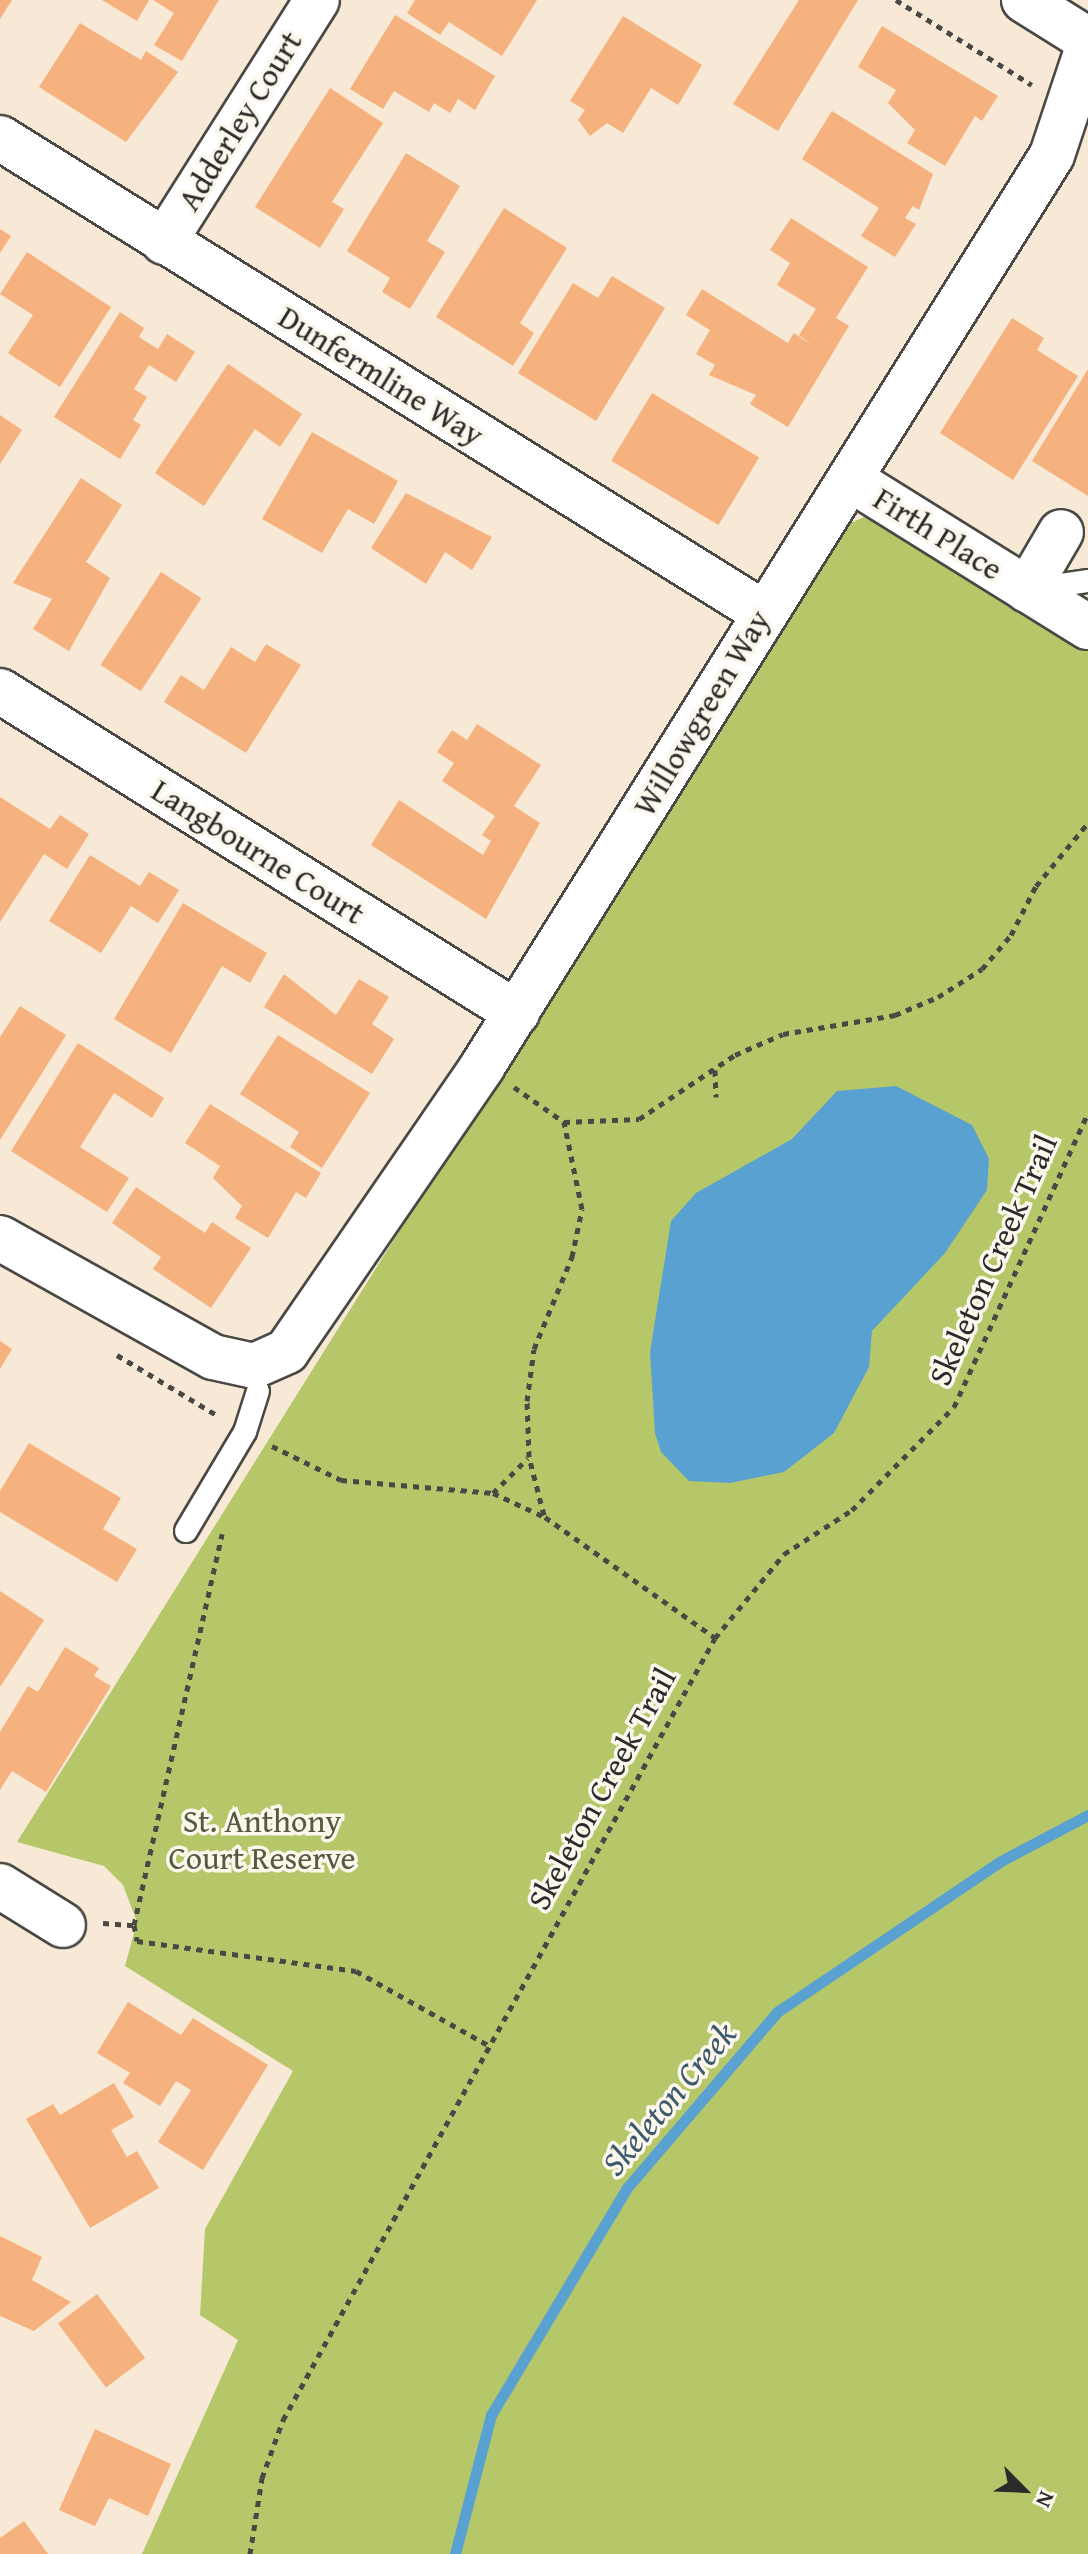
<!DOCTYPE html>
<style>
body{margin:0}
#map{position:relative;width:1088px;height:2554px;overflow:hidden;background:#f7e9d5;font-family:"Gentium Book Plus",serif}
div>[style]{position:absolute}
.green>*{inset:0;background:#b6c76a}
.water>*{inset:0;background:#59a1d0}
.stream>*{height:11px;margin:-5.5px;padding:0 5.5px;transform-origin:5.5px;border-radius:5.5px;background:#59a1d0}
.building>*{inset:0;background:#f5b27e;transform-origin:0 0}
.path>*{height:5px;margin-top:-2.5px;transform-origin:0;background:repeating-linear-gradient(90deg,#4a4844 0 6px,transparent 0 12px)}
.roads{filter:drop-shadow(2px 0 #4a4844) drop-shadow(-2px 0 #4a4844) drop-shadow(0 2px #4a4844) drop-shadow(0 -2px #4a4844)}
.service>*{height:22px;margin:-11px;padding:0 11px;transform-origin:11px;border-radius:11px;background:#fff}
.minor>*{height:44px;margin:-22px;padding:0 22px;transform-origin:22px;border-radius:22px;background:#fff}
.secondary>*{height:44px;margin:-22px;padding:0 22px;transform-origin:22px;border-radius:22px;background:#fff}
span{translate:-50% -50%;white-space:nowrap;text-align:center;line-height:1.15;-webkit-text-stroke:7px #fbf7ec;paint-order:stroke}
.street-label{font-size:32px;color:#2b2b2b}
.park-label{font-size:32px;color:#555a3e}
.water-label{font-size:34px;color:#3d5a6d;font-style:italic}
.north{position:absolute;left:984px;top:2450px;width:80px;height:80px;-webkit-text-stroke:6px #fbf7ec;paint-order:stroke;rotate:114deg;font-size:22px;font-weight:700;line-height:32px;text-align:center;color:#2b2b2b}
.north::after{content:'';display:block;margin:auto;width:28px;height:36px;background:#2b2b2b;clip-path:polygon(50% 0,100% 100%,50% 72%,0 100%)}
</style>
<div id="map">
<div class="green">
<i style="clip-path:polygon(864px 517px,1088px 632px,1088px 2554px,142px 2554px,238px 2340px,200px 2315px,205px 2229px,293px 2071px,125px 1966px,137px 1922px,123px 1885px,104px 1866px,17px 1842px,839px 528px)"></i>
</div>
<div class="water">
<i style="clip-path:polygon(896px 1086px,972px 1125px,989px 1159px,987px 1190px,945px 1253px,872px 1331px,869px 1367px,834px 1433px,784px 1472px,730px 1483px,689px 1481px,661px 1452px,655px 1433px,650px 1352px,671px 1221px,696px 1193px,792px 1139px,837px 1091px)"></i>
</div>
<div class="stream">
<i style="left:455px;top:2554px;width:144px;rotate:-75.5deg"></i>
<i style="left:491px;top:2415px;width:263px;rotate:-59.1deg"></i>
<i style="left:626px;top:2189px;width:233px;rotate:-49.5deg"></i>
<i style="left:777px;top:2012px;width:268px;rotate:-34deg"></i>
<i style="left:999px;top:1862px;width:101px;rotate:-27.8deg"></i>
</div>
<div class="building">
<i style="clip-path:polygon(0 0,12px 0,0 19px)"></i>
<i style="clip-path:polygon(102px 0,149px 0,137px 21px)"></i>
<i style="clip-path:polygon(153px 0,219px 0,182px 61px,154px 45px,174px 13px)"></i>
<i style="clip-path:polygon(415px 0,537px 0,502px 56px,449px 22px,440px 35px,407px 13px)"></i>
<i style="clip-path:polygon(799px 0,858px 0,778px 131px,733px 104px)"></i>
<i style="clip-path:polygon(395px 15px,495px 76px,475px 110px,458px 99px,450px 113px,434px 103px,429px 112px,394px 91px,383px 109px,350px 89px)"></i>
<i style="clip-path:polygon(623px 16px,702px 65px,678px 105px,651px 88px,623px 133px,607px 123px,590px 136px,578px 120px,585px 110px,570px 101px)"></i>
<i style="clip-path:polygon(80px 23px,141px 60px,146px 51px,178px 72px,126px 142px,39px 87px)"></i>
<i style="clip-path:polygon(882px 26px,998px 96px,982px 121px,975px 116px,945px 166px,907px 143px,915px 130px,888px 103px,896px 90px,858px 67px)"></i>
<i style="clip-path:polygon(330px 88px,383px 123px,332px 202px,344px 209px,320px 248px,255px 207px)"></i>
<i style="clip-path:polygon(832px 111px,933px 174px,919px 210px,913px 206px,905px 218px,916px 224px,895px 257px,861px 236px,879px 208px,802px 159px)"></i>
<i style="clip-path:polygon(406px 153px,460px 186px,427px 241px,445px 252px,410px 309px,382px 292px,390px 278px,347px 251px)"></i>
<i style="clip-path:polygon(504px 208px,567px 248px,520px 323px,534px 333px,513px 366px,436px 317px)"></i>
<i style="clip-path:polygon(791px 218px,868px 267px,836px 318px,849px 326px,788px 427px,750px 404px,756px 395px,709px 375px,715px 365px,696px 354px,710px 330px,686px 315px,702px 289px,788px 343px,794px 333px,812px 345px,799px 335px,816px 309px,777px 285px,790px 263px,770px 250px)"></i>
<i style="clip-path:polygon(0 229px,11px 236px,0 253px)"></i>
<i style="clip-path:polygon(27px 252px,111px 307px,60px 387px,8px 353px,33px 315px,0 294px)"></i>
<i style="clip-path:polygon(612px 276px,665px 308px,596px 421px,518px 373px,573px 283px,598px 298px)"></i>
<i style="clip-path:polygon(120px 312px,144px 328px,139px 337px,158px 349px,167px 334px,195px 352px,176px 382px,149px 365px,134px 389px,147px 397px,133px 420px,141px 425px,120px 459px,54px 417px)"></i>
<i style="clip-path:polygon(1012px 318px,1044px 338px,1037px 350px,1078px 376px,1013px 480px,940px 433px)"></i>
<i style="clip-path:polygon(228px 364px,302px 414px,280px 447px,255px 429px,204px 506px,155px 473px)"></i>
<i style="clip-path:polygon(1088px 369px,1088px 496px,1032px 461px)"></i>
<i style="left:652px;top:393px;width:125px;height:79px;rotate:31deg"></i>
<i style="clip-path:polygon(0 415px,22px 430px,0 464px)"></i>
<i style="clip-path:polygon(312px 432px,398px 481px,374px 524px,348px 509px,322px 553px,262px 519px)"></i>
<i style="clip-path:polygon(81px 478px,122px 505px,86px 562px,110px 578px,69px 651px,33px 629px,52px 599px,13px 583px)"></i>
<i style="clip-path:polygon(406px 493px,492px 537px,472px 570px,445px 552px,426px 584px,371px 548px)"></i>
<i style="left:161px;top:572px;width:48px;height:111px;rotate:33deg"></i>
<i style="clip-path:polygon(266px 644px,301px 665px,246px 753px,164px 702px,181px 675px,204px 690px,231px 647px,255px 662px)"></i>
<i style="clip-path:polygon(477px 724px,541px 765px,514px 806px,540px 823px,486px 919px,371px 845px,399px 800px,483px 855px,491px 841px,482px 835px,495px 816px,442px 781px,454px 763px,437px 752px,452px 730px,467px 740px)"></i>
<i style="clip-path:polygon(0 797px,50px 829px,60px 815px,89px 834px,67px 869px,44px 854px,0 922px)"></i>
<i style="clip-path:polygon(90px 855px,140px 886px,149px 872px,179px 890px,158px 923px,131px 906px,101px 953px,49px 921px)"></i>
<i style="clip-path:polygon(183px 903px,267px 953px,250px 983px,222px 966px,171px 1053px,114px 1019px)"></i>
<i style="clip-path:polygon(284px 974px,336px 1015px,359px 979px,389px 997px,372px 1024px,394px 1039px,372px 1074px,264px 1007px)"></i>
<i style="clip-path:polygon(20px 1006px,66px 1035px,0 1140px,0 1037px)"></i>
<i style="clip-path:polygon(278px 1035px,370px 1093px,322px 1168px,290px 1147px,299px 1132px,240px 1094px)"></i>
<i style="clip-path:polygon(78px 1043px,164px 1098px,152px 1118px,114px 1093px,80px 1147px,129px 1178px,107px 1212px,11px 1151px)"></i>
<i style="clip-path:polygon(210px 1104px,321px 1173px,306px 1198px,296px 1192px,268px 1238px,235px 1218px,242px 1206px,213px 1178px,220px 1166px,185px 1143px)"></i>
<i style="clip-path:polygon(136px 1187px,205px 1233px,212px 1222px,251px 1248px,211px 1308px,153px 1269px,161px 1257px,112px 1223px)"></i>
<i style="clip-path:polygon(0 1341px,12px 1349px,0 1369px)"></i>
<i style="clip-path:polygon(29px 1443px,121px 1498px,103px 1529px,137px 1549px,117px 1582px,0 1512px,0 1491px)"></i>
<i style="clip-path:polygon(0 1591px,44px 1620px,0 1687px)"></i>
<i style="clip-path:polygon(65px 1647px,99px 1668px,94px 1676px,111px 1686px,46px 1792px,12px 1771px,0 1790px,0 1732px,28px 1686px,38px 1692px)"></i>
<i style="clip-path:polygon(128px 2002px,181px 2035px,193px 2018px,268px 2065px,203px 2170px,158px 2142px,191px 2090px,176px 2081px,160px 2106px,123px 2083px,130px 2073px,97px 2053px)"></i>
<i style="clip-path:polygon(114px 2083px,134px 2117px,111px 2130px,127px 2157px,137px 2151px,159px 2188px,90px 2228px,26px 2119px,53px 2104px,60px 2115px)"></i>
<i style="clip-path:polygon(0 2236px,42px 2257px,32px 2280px,71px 2302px,34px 2331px,0 2316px)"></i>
<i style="left:97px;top:2294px;width:80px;height:49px;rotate:53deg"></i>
<i style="clip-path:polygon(95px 2429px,171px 2464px,148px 2516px,109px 2498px,95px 2526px,59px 2510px)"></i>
<i style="clip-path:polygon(24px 2521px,48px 2554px,0 2554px,0 2538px)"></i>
</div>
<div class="path">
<i style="left:896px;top:0;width:160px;rotate:32deg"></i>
<i style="left:715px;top:1070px;width:27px;rotate:88deg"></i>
<i style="left:514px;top:1087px;width:61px;rotate:35deg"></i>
<i style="left:564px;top:1122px;width:75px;rotate:-2.3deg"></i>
<i style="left:639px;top:1119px;width:115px;rotate:-33.7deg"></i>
<i style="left:735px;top:1055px;width:52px;rotate:-23.6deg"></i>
<i style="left:783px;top:1034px;width:114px;rotate:-9.6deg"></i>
<i style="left:895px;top:1015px;width:47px;rotate:-22.7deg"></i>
<i style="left:938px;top:997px;width:52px;rotate:-32.5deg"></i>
<i style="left:982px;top:969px;width:45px;rotate:-49.5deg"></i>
<i style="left:1011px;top:935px;width:55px;rotate:-63deg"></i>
<i style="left:1036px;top:886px;width:82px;rotate:-50.5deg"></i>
<i style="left:117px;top:1355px;width:118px;rotate:31.1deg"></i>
<i style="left:272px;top:1446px;width:77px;rotate:26.2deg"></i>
<i style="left:341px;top:1480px;width:153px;rotate:4.9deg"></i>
<i style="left:493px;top:1493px;width:57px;rotate:24.8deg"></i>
<i style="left:545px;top:1517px;width:209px;rotate:35.4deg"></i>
<i style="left:493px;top:1493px;width:49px;rotate:-45deg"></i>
<i style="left:544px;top:1515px;width:60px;rotate:-104.5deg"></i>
<i style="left:529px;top:1457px;width:56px;rotate:-92deg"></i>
<i style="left:527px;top:1401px;width:52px;rotate:-82.3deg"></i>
<i style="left:534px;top:1349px;width:100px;rotate:-67.6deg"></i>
<i style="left:572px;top:1257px;width:49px;rotate:-78.2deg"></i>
<i style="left:582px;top:1209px;width:89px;rotate:-101.7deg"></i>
<i style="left:103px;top:1923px;width:31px;rotate:4deg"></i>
<i style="left:134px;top:1925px;width:16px;rotate:79deg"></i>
<i style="left:137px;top:1941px;width:221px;rotate:7.8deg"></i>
<i style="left:356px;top:1971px;width:151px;rotate:29.3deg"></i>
<i style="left:134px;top:1925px;width:401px;rotate:-77.3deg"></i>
<i style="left:250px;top:2554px;width:77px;rotate:-81deg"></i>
<i style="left:262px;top:2478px;width:62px;rotate:-70.1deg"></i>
<i style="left:283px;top:2420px;width:893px;rotate:-61.08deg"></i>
<i style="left:715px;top:1638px;width:109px;rotate:-50.6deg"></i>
<i style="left:784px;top:1554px;width:81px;rotate:-32.9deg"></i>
<i style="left:852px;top:1510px;width:145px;rotate:-45.3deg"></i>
<i style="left:954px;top:1407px;width:323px;rotate:-65.5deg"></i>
</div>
<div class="roads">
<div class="service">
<i style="left:1034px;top:589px;width:55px;rotate:-8.4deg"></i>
<i style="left:186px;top:1531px;width:115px;rotate:-59.2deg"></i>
<i style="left:245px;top:1432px;width:43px;rotate:-72.4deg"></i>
</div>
<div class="minor">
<i style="left:0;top:138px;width:897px;rotate:31.88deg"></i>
<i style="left:164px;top:242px;width:286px;rotate:-57.7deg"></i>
<i style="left:850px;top:479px;width:280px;rotate:31.9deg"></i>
<i style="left:1027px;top:590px;width:67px;rotate:-59.6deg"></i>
<i style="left:0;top:691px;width:609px;rotate:31.92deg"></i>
<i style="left:0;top:1238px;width:244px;rotate:29.2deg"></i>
<i style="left:213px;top:1357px;width:42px;rotate:12.4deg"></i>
<i style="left:254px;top:1366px;width:36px;rotate:-24deg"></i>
<i style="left:287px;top:1351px;width:345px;rotate:-55.5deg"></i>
<i style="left:482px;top:1067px;width:1075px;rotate:-57.99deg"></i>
<i style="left:1052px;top:155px;width:114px;rotate:-71.6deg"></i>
<i style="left:0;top:1886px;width:74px;rotate:31.8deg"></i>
</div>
<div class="secondary">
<i style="left:1024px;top:0;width:75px;rotate:32deg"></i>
</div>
</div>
<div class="street-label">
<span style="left:240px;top:121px;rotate:-58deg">Adderley Court</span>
<span style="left:381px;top:376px;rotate:32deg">Dunfermline Way</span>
<span style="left:938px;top:534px;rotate:32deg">Firth Place</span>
<span style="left:702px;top:713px;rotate:-59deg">Willowgreen Way</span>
<span style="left:258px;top:852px;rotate:32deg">Langbourne Court</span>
<span style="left:993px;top:1260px;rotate:-66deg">Skeleton Creek Trail</span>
<span style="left:602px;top:1789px;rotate:-61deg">Skeleton Creek Trail</span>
</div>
<div class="park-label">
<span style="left:262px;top:1840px">St. Anthony<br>Court Reserve</span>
</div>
<div class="water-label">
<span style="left:668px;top:2098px;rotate:-50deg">Skeleton Creek</span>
</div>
<div class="north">N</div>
</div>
